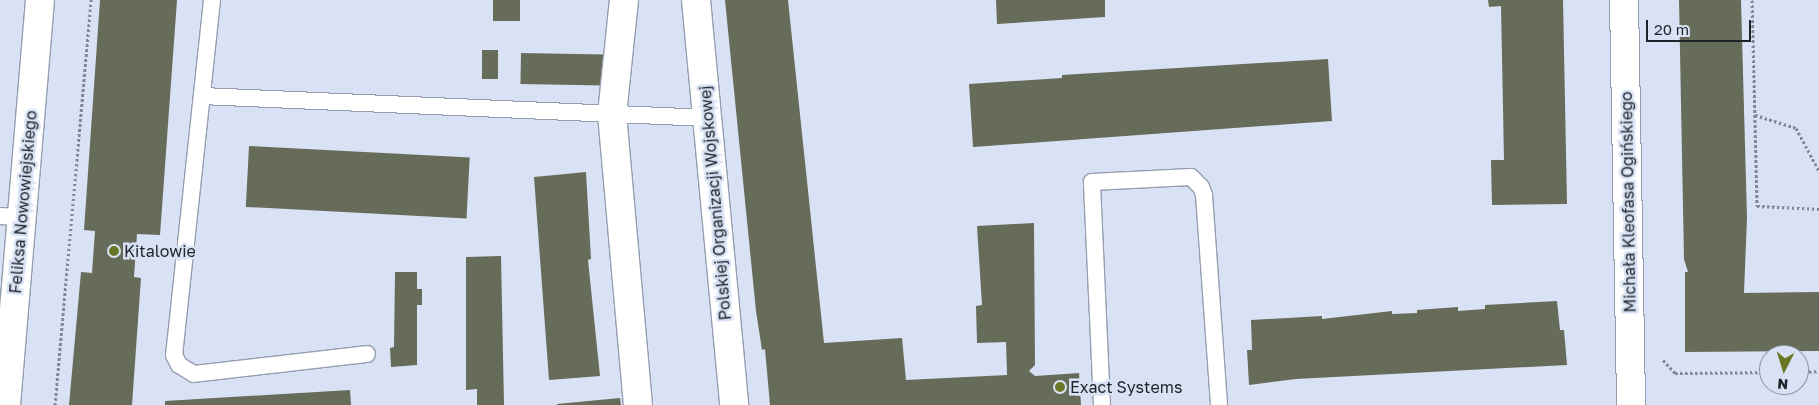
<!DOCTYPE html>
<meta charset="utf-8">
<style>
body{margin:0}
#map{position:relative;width:1819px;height:405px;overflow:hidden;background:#d8e2f4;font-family:"Golos Text",sans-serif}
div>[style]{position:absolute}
.building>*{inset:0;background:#676b5a;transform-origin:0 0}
.path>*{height:3px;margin-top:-1.5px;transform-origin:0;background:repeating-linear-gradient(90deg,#808793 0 2.5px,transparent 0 5px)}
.roads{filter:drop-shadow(1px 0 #949eaf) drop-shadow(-1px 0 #949eaf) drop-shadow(0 1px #949eaf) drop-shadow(0 -1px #949eaf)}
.lane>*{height:16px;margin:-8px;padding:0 8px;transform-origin:8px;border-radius:8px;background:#fff}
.street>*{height:28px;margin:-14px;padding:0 14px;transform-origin:14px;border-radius:14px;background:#fff}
.secondary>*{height:28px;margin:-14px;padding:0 14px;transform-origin:14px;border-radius:14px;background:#fff}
.dots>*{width:14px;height:14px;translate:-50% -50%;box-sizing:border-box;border:2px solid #d8e2f4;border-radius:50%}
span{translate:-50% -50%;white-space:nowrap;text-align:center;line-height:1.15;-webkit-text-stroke:5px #d8e2f4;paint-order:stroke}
.street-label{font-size:16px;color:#1e2229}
.poi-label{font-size:16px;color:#1e2229}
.left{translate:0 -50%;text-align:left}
.north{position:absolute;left:1759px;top:345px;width:50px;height:50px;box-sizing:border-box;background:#d8e2f4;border:1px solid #8e95a3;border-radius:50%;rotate:185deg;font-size:14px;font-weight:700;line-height:20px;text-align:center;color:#1e2229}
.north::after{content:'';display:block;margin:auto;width:18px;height:22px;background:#6a7825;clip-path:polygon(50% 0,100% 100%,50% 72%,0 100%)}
.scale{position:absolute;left:1646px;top:20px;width:105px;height:22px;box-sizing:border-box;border:2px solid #1e2229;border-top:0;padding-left:6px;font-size:15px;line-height:18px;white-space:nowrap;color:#1e2229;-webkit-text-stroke:4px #d8e2f4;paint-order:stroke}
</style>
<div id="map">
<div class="building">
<i style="clip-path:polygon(100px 0,177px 0,160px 235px,137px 234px,134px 277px,141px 278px,132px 405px,69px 405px,81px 272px,92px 273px,95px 231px,84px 230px)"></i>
<i style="left:493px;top:0;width:27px;height:21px"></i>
<i style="clip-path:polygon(725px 0,788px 0,824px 343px,902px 338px,906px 380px,1007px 375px,1006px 342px,977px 343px,976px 306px,982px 305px,977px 226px,1034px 223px,1035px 365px,1029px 371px,1035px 376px,1079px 373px,1081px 405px,770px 405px,765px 349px,762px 350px,756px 311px)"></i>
<i style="clip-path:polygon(996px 0,1105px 0,1105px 17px,997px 24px)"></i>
<i style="clip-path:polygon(1488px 0,1563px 0,1567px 204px,1492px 205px,1491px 160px,1504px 160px,1501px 6px,1489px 7px)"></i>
<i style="clip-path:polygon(1679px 0,1741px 0,1747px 218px,1744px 293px,1819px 292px,1819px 351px,1685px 352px,1685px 272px,1688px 272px,1684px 259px)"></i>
<i style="left:482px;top:50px;width:16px;height:29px"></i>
<i style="left:521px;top:53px;width:84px;height:31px;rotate:1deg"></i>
<i style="clip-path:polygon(1328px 59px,1332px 121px,973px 147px,969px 84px,1062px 78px,1062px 75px)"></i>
<i style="left:249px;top:146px;width:221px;height:61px;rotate:3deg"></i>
<i style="clip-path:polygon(586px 172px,591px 259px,588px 260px,600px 376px,549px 380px,534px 177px)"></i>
<i style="clip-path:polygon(501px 256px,504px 405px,477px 405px,477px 389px,466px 390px,466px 257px)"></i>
<i style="clip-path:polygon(395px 272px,417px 272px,417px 289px,422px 289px,422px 305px,417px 305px,417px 365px,391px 367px,390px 348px,394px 347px)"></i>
<i style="clip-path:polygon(1557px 301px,1560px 330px,1564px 330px,1567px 365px,1296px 379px,1249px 385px,1247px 350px,1252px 350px,1251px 320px,1322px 316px,1322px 319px,1392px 311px,1392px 314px,1417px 313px,1417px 310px,1458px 307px,1458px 311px,1485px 309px,1485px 305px)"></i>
<i style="clip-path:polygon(350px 390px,351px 405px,165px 405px,165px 401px)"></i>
<i style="clip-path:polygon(620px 398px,621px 405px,557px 405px,557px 404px)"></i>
</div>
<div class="path">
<i style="left:1752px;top:0;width:206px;rotate:88.6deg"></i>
<i style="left:1757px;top:206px;width:62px;rotate:2.8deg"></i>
<i style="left:1755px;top:115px;width:43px;rotate:17.6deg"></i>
<i style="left:1796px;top:128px;width:49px;rotate:61.9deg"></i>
<i style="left:1663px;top:360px;width:18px;rotate:47deg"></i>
<i style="left:1675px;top:373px;width:94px;rotate:-0.6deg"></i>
<i style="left:1799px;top:372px;width:20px;rotate:-3deg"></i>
<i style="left:55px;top:405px;width:407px;rotate:-84.9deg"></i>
</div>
<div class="roads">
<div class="lane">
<i style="left:212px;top:0;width:357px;rotate:96.1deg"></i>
<i style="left:174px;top:355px;width:11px;rotate:63deg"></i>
<i style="left:179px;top:365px;width:17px;rotate:31deg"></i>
<i style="left:194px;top:374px;width:174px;rotate:-6.6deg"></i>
<i style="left:202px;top:96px;width:505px;rotate:2.49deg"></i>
<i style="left:0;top:216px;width:22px;rotate:3deg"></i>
<i style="left:1102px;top:405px;width:223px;rotate:-92.6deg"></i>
<i style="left:1092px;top:182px;width:99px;rotate:-2.9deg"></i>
<i style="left:1191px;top:177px;width:14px;rotate:45deg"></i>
<i style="left:1201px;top:187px;width:9px;rotate:69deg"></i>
<i style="left:1204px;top:195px;width:211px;rotate:85.9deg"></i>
</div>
<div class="street">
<i style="left:624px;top:0;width:115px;rotate:96deg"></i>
<i style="left:612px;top:114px;width:292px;rotate:84.9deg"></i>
<i style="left:696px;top:0;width:407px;rotate:84.6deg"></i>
<i style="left:1624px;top:0;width:405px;rotate:89deg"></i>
</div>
<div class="secondary">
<i style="left:6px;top:405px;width:406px;rotate:-85.2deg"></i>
</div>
</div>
<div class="dots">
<i style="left:114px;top:251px;background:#6a7825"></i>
<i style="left:1060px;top:387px;background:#6a7825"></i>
</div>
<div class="street-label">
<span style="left:23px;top:202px;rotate:-85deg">Feliksa Nowowiejskiego</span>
<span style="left:1628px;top:202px;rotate:-91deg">Michała Kleofasa Ogińskiego</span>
<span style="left:715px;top:203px;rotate:-95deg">Polskiej Organizacji Wojskowej</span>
</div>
<div class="poi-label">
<span class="left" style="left:124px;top:251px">Kitalowie</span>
<span class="left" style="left:1070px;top:387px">Exact Systems</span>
</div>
<div class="north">N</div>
<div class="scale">20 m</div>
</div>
